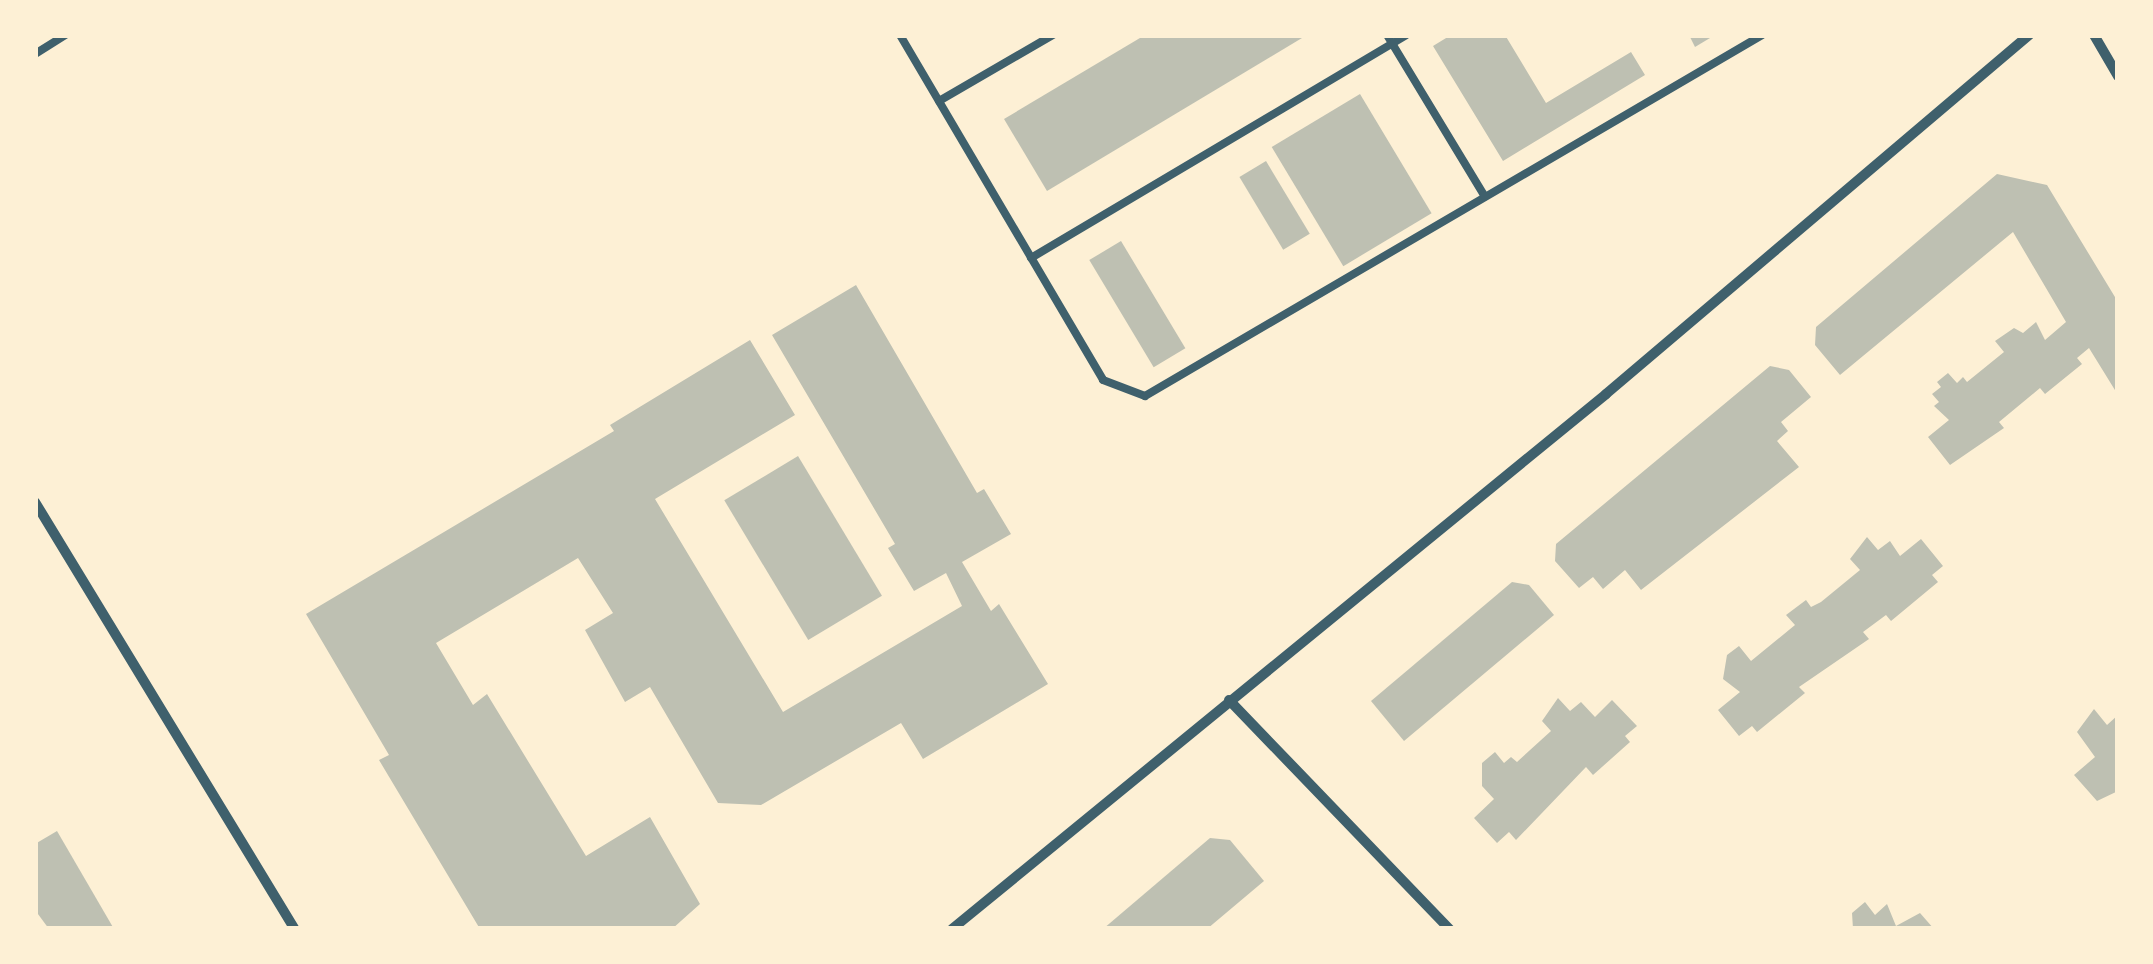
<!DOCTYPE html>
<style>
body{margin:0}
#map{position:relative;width:2153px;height:964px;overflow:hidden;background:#fdf0d5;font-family:Roboto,sans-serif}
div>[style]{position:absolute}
.building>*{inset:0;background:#bec0b2;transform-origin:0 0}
.service>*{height:8px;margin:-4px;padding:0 4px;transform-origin:4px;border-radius:4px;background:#3f606c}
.minor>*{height:10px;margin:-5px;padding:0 5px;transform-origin:5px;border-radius:5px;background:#3f606c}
span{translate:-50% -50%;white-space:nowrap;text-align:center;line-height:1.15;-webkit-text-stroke:8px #fdf0d5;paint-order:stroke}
.frame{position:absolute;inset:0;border:38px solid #fdf0d5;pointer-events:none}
</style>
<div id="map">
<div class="building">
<i style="clip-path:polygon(1145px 35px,1307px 35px,1047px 191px,1004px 119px)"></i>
<i style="clip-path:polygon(1451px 35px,1505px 35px,1546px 103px,1631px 52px,1645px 75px,1503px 161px,1433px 46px)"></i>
<i style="clip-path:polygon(1689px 35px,1715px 35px,1695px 47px)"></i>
<i style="left:1360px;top:94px;width:139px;height:103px;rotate:59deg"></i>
<i style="left:1266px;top:161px;width:85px;height:31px;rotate:59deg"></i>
<i style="clip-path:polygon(1997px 174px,2047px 185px,2118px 302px,2118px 395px,2089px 348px,2077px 358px,2082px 364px,2045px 394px,2040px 388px,1999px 422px,2004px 428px,1950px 465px,1928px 437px,1949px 420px,1934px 406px,1939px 402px,1932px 394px,1941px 387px,1937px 382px,1948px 373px,1957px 383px,1963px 377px,1967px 382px,2004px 352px,1995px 341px,2014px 328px,2023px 333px,2036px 322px,2045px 340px,2066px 322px,2013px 232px,1840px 375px,1815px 345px,1816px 327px)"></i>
<i style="left:1121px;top:241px;width:125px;height:37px;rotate:59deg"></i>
<i style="clip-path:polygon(856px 285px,977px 493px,984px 489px,1011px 534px,962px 562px,991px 611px,999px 604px,1048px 684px,923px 759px,901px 723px,761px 805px,718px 803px,650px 687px,625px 702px,585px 630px,613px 613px,578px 558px,436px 643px,473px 705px,487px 694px,586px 856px,650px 817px,700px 904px,672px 929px,480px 929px,379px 760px,389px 755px,306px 614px,614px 431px,610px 425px,750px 340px,795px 415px,655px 499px,783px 712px,962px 606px,946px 573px,914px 591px,888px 548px,895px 544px,772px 335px)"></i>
<i style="clip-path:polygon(1770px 366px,1789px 370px,1811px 397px,1781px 422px,1788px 431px,1777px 441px,1799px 467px,1641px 590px,1625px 570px,1603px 589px,1593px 577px,1579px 588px,1555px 561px,1556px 544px)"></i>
<i style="left:798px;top:456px;width:163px;height:86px;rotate:59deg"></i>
<i style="clip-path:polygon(1867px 537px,1878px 550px,1890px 541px,1900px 556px,1921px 539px,1943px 566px,1932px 575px,1938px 582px,1891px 621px,1886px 615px,1863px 632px,1869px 639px,1799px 687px,1805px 693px,1757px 732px,1752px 726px,1739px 736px,1718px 710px,1740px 692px,1723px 679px,1727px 655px,1739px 646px,1751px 661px,1795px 625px,1786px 615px,1806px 600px,1811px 607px,1821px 602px,1860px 570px,1850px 559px)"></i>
<i style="clip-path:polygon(1512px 582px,1529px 585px,1554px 615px,1404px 741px,1371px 701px)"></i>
<i style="clip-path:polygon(1558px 698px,1570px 711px,1581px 702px,1595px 717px,1612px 700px,1637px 726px,1625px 736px,1630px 742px,1593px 775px,1586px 767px,1516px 840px,1509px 832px,1497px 843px,1474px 818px,1494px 799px,1482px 786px,1482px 763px,1495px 752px,1504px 763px,1511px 757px,1517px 762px,1551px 731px,1542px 721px)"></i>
<i style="clip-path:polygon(2094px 709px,2107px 725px,2118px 715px,2118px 791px,2097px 801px,2074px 775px,2095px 757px,2077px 732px)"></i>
<i style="clip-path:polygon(57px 831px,114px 929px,49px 929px,35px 910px,35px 844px)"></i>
<i style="clip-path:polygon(1210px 838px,1230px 840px,1264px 881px,1207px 929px,1103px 929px)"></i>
<i style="clip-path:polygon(1865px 902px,1875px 915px,1887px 904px,1896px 926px,1920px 913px,1934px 929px,1853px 929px,1852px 913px)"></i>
</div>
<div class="service">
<i style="left:900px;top:35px;width:400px;rotate:59.5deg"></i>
<i style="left:1103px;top:380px;width:45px;rotate:20.9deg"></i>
<i style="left:1145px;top:396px;width:715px;rotate:-30.33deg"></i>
<i style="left:1387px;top:35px;width:189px;rotate:58.8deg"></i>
<i style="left:35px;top:54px;width:36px;rotate:-32deg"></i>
<i style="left:939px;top:101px;width:132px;rotate:-30.1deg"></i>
<i style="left:1031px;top:258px;width:436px;rotate:-30.7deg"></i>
</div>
<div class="minor">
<i style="left:2094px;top:35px;width:48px;rotate:59.7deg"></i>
<i style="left:35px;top:502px;width:500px;rotate:58.7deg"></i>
<i style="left:1229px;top:700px;width:318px;rotate:46.1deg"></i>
<i style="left:952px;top:929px;width:845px;rotate:-39.28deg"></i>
<i style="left:1606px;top:394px;width:555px;rotate:-40.32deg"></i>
</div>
<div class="frame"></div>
</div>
